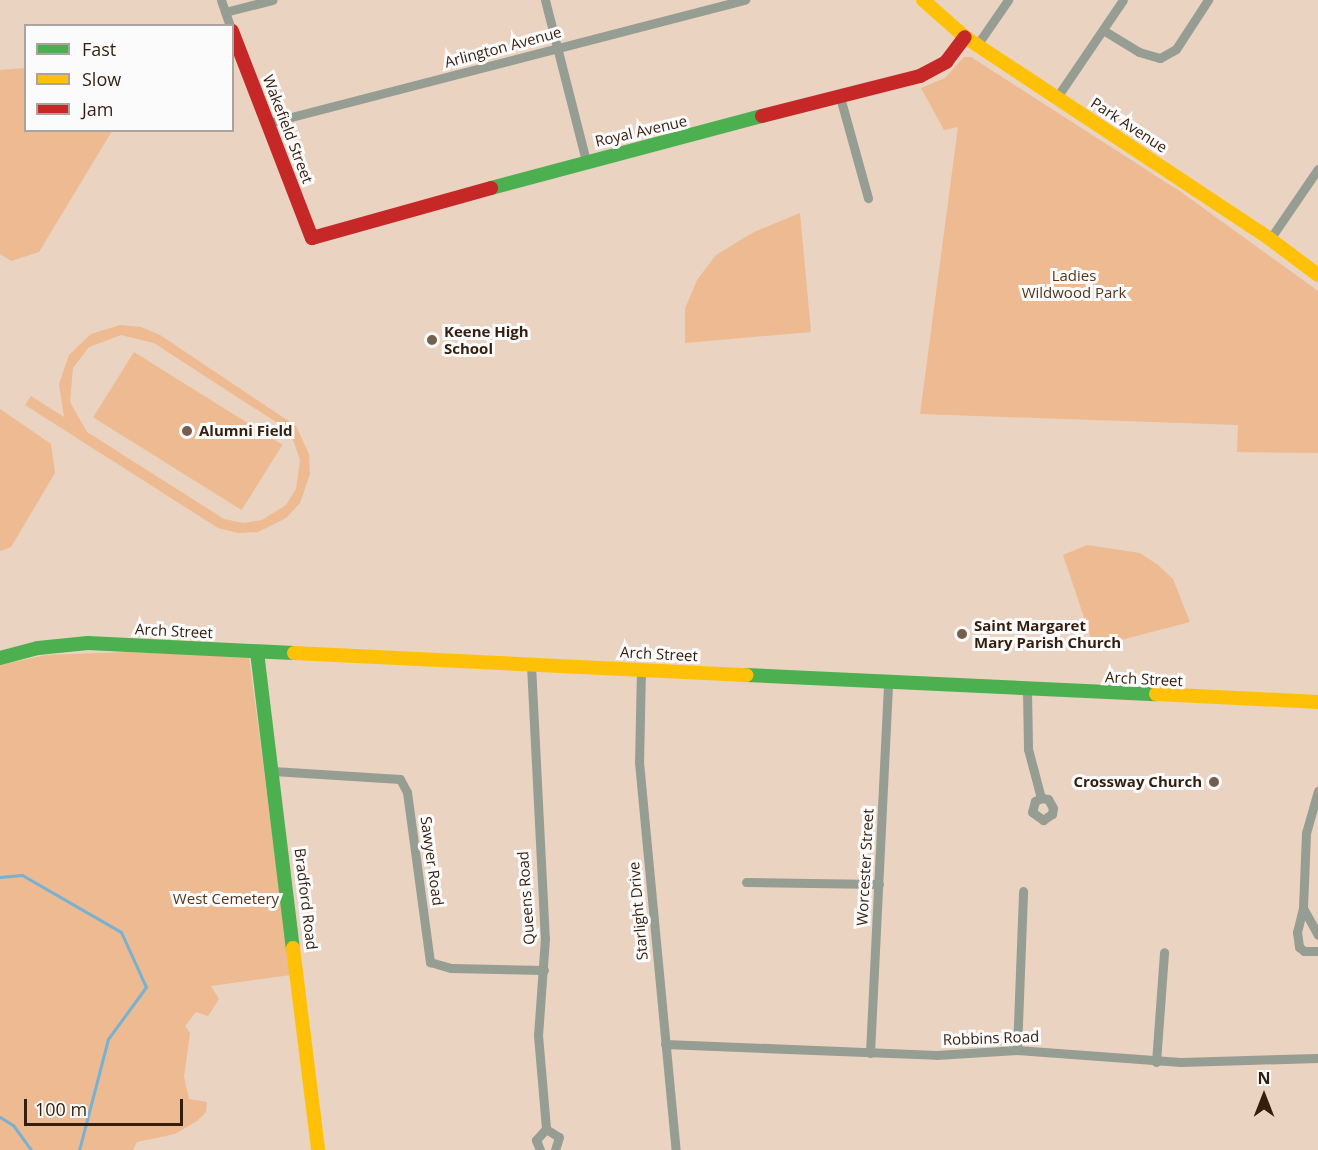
<!DOCTYPE html>
<style>
body{margin:0}
#map{position:relative;width:1318px;height:1150px;overflow:hidden;background:#ead3c0;font-family:"Open Sans",sans-serif}
div>[style]{position:absolute}
.green>*{inset:0;background:#edba91;transform-origin:0 0}
.stream>*{height:3px;margin:-1.5px;padding:0 1.5px;transform-origin:1.5px;border-radius:1.5px;background:#79b1d2}
.street>*{height:9px;margin:-4.5px;padding:0 4.5px;transform-origin:4.5px;border-radius:4.5px;background:#969d92}
.fast>*{height:14px;margin:-7px;padding:0 7px;transform-origin:7px;border-radius:7px;background:#4caf50}
.slow>*{height:14px;margin:-7px;padding:0 7px;transform-origin:7px;border-radius:7px;background:#ffc107}
.jam>*{height:14px;margin:-7px;padding:0 7px;transform-origin:7px;border-radius:7px;background:#c62828}
.dots>*{width:16px;height:16px;translate:-50% -50%;box-sizing:border-box;border:3px solid #fbfbfb;border-radius:50%}
span{translate:-50% -50%;white-space:nowrap;text-align:center;line-height:1.15;-webkit-text-stroke:6px #fbfbfb;paint-order:stroke}
.street-label{font-size:15px;color:#341f0f}
.park-label{font-size:15px;color:#55361c}
.poi-label{font-size:15px;color:#341f0f;font-weight:700}
.left{translate:0 -50%;text-align:left}
.right{translate:-100% -50%;text-align:right}
.legend{position:absolute;left:24px;top:24px;width:210px;height:108px;box-sizing:border-box;background:#fbfbfb;border:2px solid #aba39d;margin:0;padding:8px 10px;list-style:none;font-size:18px;color:#341f0f}
.legend li{display:flex;align-items:center;gap:12px;height:30px}
.legend b{width:30px;border:2px solid #aba39d}
.north{position:absolute;left:1234px;top:1066px;width:60px;height:60px;-webkit-text-stroke:4px #fbfbfb;paint-order:stroke;rotate:0deg;font-size:16px;font-weight:700;line-height:24px;text-align:center;color:#341f0f}
.north::after{content:'';display:block;margin:auto;width:21px;height:27px;background:#341f0f;clip-path:polygon(50% 0,100% 100%,50% 72%,0 100%)}
.scale{position:absolute;left:24px;top:1099px;width:159px;height:27px;box-sizing:border-box;border:3px solid #341f0f;border-top:0;padding-left:8px;font-size:18px;line-height:21px;white-space:nowrap;color:#341f0f;-webkit-text-stroke:4px #fbfbfb;paint-order:stroke}
</style>
<div id="map">
<div class="green">
<i style="clip-path:polygon(964px 57px,971px 57px,1181px 192px,1318px 291px,1318px 453px,1237px 452px,1238px 425px,920px 414px,958px 127px,944px 130px,921px 88px,945px 78px)"></i>
<i style="clip-path:polygon(25px 68px,26px 130px,112px 131px,39px 252px,11px 261px,0 254px,0 70px)"></i>
<i style="clip-path:polygon(800px 213px,811px 332px,685px 343px,685px 309px,697px 280px,716px 255px,754px 232px)"></i>
<i style="clip-path:polygon(evenodd,120px 325px,141px 327px,160px 335px,296px 426px,309px 454px,310px 474px,300px 503px,286px 518px,258px 532px,238px 533px,218px 528px,25px 405px,31px 396px,64px 417px,59px 384px,69px 355px,91px 334px,120px 325px,121px 335px,154px 343px,282px 426px,294px 442px,300px 460px,296px 489px,286px 505px,262px 520px,243px 523px,224px 519px,87px 432px,70px 402px,73px 368px,89px 347px,121px 335px)"></i>
<i style="left:134px;top:352px;width:175px;height:77px;rotate:32deg"></i>
<i style="clip-path:polygon(0 409px,51px 444px,55px 473px,11px 547px,0 551px)"></i>
<i style="clip-path:polygon(1087px 545px,1140px 553px,1158px 565px,1173px 579px,1190px 622px,1094px 647px,1063px 555px)"></i>
<i style="clip-path:polygon(127px 652px,249px 657px,291px 975px,211px 986px,219px 999px,208px 1016px,196px 1012px,185px 1026px,190px 1033px,184px 1077px,189px 1099px,207px 1102px,206px 1112px,197px 1121px,175px 1134px,137px 1142px,133px 1150px,0 1150px,0 665px,46px 655px)"></i>
</div>
<div class="stream">
<i style="left:0;top:877px;width:22px;rotate:-5deg"></i>
<i style="left:22px;top:875px;width:114px;rotate:29.9deg"></i>
<i style="left:121px;top:932px;width:60px;rotate:65.6deg"></i>
<i style="left:146px;top:987px;width:64px;rotate:126.2deg"></i>
<i style="left:108px;top:1039px;width:115px;rotate:104.6deg"></i>
<i style="left:0;top:1117px;width:15px;rotate:32deg"></i>
<i style="left:13px;top:1125px;width:31px;rotate:54deg"></i>
</div>
<div class="street">
<i style="left:221px;top:0;width:28px;rotate:71deg"></i>
<i style="left:545px;top:0;width:166px;rotate:75.7deg"></i>
<i style="left:225px;top:12px;width:49px;rotate:-14.3deg"></i>
<i style="left:1103px;top:30px;width:42px;rotate:31.4deg"></i>
<i style="left:1139px;top:52px;width:22px;rotate:16deg"></i>
<i style="left:1160px;top:58px;width:18px;rotate:-29deg"></i>
<i style="left:1176px;top:49px;width:59px;rotate:-56.9deg"></i>
<i style="left:977px;top:45px;width:55px;rotate:-55.4deg"></i>
<i style="left:840px;top:97px;width:105px;rotate:74.5deg"></i>
<i style="left:1057px;top:97px;width:117px;rotate:-55.8deg"></i>
<i style="left:268px;top:123px;width:493px;rotate:-14.5deg"></i>
<i style="left:1270px;top:239px;width:85px;rotate:-55.6deg"></i>
<i style="left:531px;top:665px;width:273px;rotate:87.1deg"></i>
<i style="left:545px;top:938px;width:97px;rotate:94.1deg"></i>
<i style="left:538px;top:1035px;width:94px;rotate:85.1deg"></i>
<i style="left:641px;top:669px;width:93px;rotate:91.2deg"></i>
<i style="left:639px;top:762px;width:390px;rotate:84.6deg"></i>
<i style="left:1027px;top:690px;width:59px;rotate:89deg"></i>
<i style="left:1028px;top:749px;width:51px;rotate:75.1deg"></i>
<i style="left:1041px;top:798px;width:7px;rotate:153deg"></i>
<i style="left:1035px;top:801px;width:11px;rotate:105deg"></i>
<i style="left:1032px;top:812px;width:14px;rotate:36deg"></i>
<i style="left:1043px;top:820px;width:11px;rotate:-34deg"></i>
<i style="left:1052px;top:814px;width:6px;rotate:-81deg"></i>
<i style="left:1053px;top:808px;width:10px;rotate:-119deg"></i>
<i style="left:1048px;top:799px;width:7px;rotate:-172deg"></i>
<i style="left:273px;top:771px;width:127px;rotate:3.6deg"></i>
<i style="left:400px;top:779px;width:15px;rotate:62deg"></i>
<i style="left:407px;top:792px;width:172px;rotate:82.3deg"></i>
<i style="left:430px;top:962px;width:22px;rotate:16deg"></i>
<i style="left:451px;top:968px;width:93px;rotate:1.2deg"></i>
<i style="left:746px;top:882px;width:133px;rotate:0.9deg"></i>
<i style="left:1303px;top:908px;width:75px;rotate:-87.7deg"></i>
<i style="left:1306px;top:833px;width:44px;rotate:-74.1deg"></i>
<i style="left:1318px;top:935px;width:31px;rotate:-119deg"></i>
<i style="left:1303px;top:908px;width:25px;rotate:104deg"></i>
<i style="left:1297px;top:932px;width:15px;rotate:82deg"></i>
<i style="left:1299px;top:947px;width:6px;rotate:39deg"></i>
<i style="left:1304px;top:951px;width:14px"></i>
<i style="left:665px;top:1044px;width:271px;rotate:2.3deg"></i>
<i style="left:936px;top:1055px;width:81px;rotate:-3.5deg"></i>
<i style="left:1017px;top:1050px;width:164px;rotate:4.2deg"></i>
<i style="left:1181px;top:1062px;width:137px;rotate:-1.7deg"></i>
<i style="left:1017px;top:1050px;width:159px;rotate:-87.8deg"></i>
<i style="left:870px;top:1053px;width:371px;rotate:-87.2deg"></i>
<i style="left:1156px;top:1062px;width:110px;rotate:-85.8deg"></i>
<i style="left:540px;top:1150px;width:11px;rotate:-112deg"></i>
<i style="left:536px;top:1140px;width:15px;rotate:-48deg"></i>
<i style="left:546px;top:1129px;width:15px;rotate:32deg"></i>
<i style="left:559px;top:1137px;width:14px;rotate:107deg"></i>
</div>
<div class="fast">
<i style="left:491px;top:188px;width:280px;rotate:-14.9deg"></i>
<i style="left:257px;top:652px;width:298px;rotate:83.1deg"></i>
<i style="left:0;top:658px;width:39px;rotate:-15deg"></i>
<i style="left:38px;top:648px;width:50px;rotate:-5.7deg"></i>
<i style="left:88px;top:643px;width:206px;rotate:2.8deg"></i>
<i style="left:746px;top:675px;width:410px;rotate:2.7deg"></i>
</div>
<div class="slow">
<i style="left:923px;top:0;width:56px;rotate:41.4deg"></i>
<i style="left:965px;top:37px;width:366px;rotate:33.5deg"></i>
<i style="left:1270px;top:239px;width:60px;rotate:36.9deg"></i>
<i style="left:294px;top:653px;width:453px;rotate:2.8deg"></i>
<i style="left:1156px;top:694px;width:162px;rotate:2.8deg"></i>
<i style="left:293px;top:948px;width:204px;rotate:82.9deg"></i>
</div>
<div class="jam">
<i style="left:232px;top:31px;width:222px;rotate:68.9deg"></i>
<i style="left:312px;top:238px;width:186px;rotate:-15.6deg"></i>
<i style="left:762px;top:116px;width:163px;rotate:-14.2deg"></i>
<i style="left:920px;top:76px;width:30px;rotate:-28deg"></i>
<i style="left:946px;top:62px;width:31px;rotate:-53deg"></i>
</div>
<div class="dots">
<i style="left:432px;top:340px;background:#745e4d"></i>
<i style="left:187px;top:431px;background:#745e4d"></i>
<i style="left:962px;top:634px;background:#745e4d"></i>
<i style="left:1214px;top:782px;background:#745e4d"></i>
</div>
<div class="street-label">
<span style="left:503px;top:47px;rotate:-15deg">Arlington Avenue</span>
<span style="left:1129px;top:125px;rotate:33deg">Park Avenue</span>
<span style="left:288px;top:129px;rotate:69deg">Wakefield Street</span>
<span style="left:641px;top:131px;rotate:-13deg">Royal Avenue</span>
<span style="left:174px;top:631px;rotate:3deg">Arch Street</span>
<span style="left:659px;top:654px;rotate:3deg">Arch Street</span>
<span style="left:1144px;top:679px;rotate:3deg">Arch Street</span>
<span style="left:432px;top:861px;rotate:82deg">Sawyer Road</span>
<span style="left:865px;top:867px;rotate:-87deg">Worcester Street</span>
<span style="left:526px;top:898px;rotate:-94deg">Queens Road</span>
<span style="left:306px;top:899px;rotate:83deg">Bradford Road</span>
<span style="left:638px;top:911px;rotate:-95deg">Starlight Drive</span>
<span style="left:991px;top:1038px;rotate:-2deg">Robbins Road</span>
</div>
<div class="park-label">
<span style="left:1074px;top:284px">Ladies<br>Wildwood Park</span>
<span style="left:226px;top:899px">West Cemetery</span>
</div>
<div class="poi-label">
<span class="left" style="left:444px;top:340px">Keene High<br>School</span>
<span class="left" style="left:199px;top:431px">Alumni Field</span>
<span class="left" style="left:974px;top:634px">Saint Margaret<br>Mary Parish Church</span>
<span class="right" style="left:1202px;top:782px">Crossway Church</span>
</div>
<ul class="legend">
<li><b style="height:8px;background:#4caf50"></b>Fast</li>
<li><b style="height:8px;background:#ffc107"></b>Slow</li>
<li><b style="height:8px;background:#c62828"></b>Jam</li>
</ul>
<div class="north">N</div>
<div class="scale">100 m</div>
</div>
